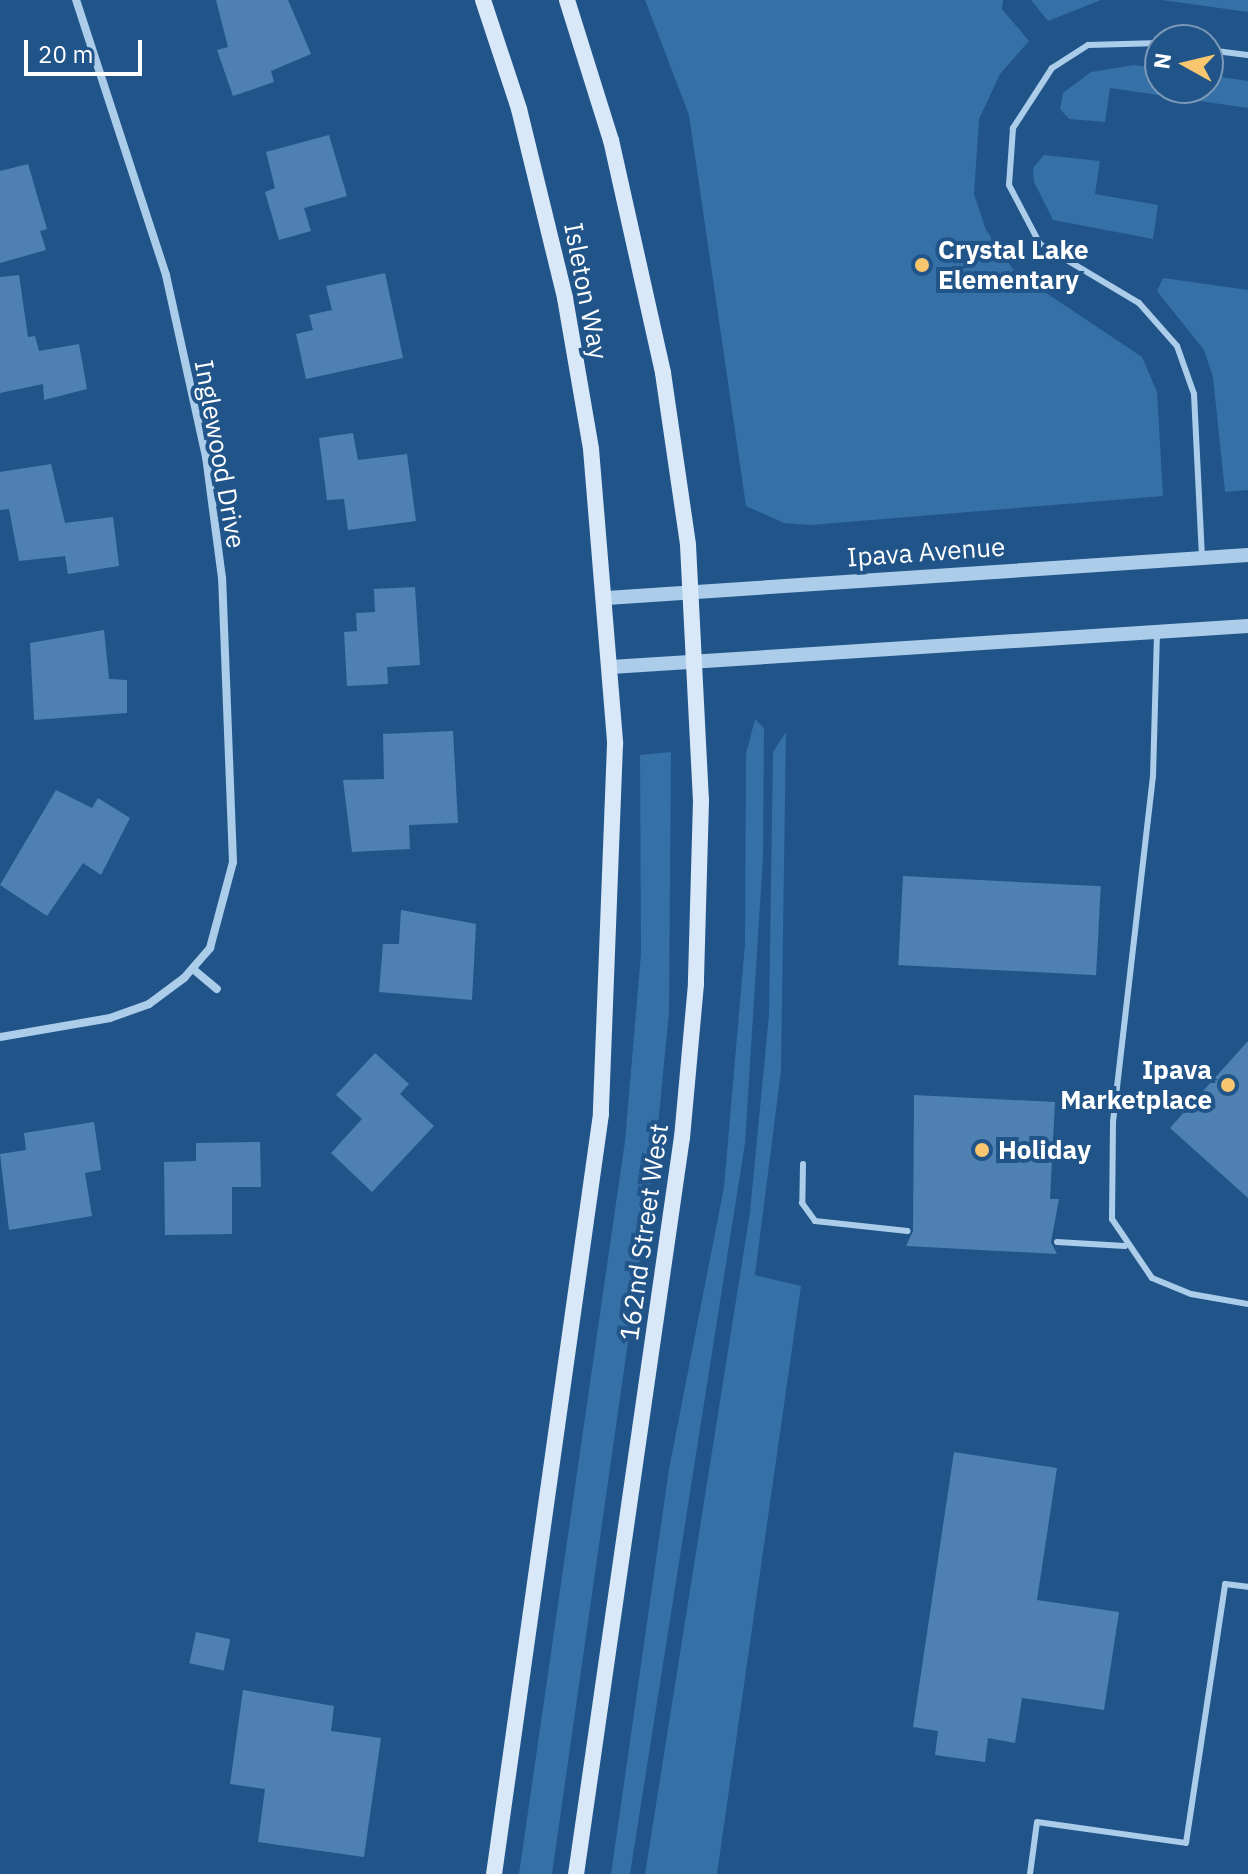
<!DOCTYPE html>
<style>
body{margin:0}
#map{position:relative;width:1248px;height:1874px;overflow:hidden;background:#215589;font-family:"IBM Plex Sans",sans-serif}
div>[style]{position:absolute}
.green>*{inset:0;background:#3570a6}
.building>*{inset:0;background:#4e81b2;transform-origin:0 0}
.service>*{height:6px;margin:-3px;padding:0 3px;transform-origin:3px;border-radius:3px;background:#accdea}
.minor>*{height:8px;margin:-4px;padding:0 4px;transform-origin:4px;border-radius:4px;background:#accdea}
.tertiary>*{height:14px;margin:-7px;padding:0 7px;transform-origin:7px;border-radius:7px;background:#accdea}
.secondary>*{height:16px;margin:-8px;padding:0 8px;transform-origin:8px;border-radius:8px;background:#d8e8f8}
.dots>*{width:22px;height:22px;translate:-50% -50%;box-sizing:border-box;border:4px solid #215589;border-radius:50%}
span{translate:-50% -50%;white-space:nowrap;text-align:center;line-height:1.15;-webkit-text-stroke:8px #215589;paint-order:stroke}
.poi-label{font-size:26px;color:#fff;font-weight:700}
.left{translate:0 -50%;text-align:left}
.right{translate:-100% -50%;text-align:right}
.street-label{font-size:26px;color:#fff}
.north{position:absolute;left:1144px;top:24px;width:80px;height:80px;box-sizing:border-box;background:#215589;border:2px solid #7a99b8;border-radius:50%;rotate:278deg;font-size:22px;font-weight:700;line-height:32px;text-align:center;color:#fff}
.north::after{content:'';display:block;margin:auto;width:28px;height:36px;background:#f7c66e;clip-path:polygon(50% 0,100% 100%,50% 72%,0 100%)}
.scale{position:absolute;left:24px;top:40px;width:118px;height:36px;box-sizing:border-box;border:4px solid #fff;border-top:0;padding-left:10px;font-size:24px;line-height:28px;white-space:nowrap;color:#fff;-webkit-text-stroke:6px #215589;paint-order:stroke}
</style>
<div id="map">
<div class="green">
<i style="clip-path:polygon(645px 0,1003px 0,1002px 9px,1029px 41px,1000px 74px,979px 119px,974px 194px,986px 230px,1015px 272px,1142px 357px,1157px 392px,1163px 496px,811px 525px,784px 523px,746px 506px,689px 115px)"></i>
<i style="clip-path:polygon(1031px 0,1101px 0,1048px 21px)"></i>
<i style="clip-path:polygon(1162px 0,1248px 0,1248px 12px)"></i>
<i style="clip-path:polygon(1134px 65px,1160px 69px,1160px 88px,1208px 88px,1208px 75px,1248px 81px,1248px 108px,1110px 88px,1105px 122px,1069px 119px,1060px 109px,1063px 93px,1091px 72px)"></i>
<i style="clip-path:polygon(1044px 155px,1100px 161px,1095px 194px,1158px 205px,1153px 239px,1053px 220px,1034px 182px,1033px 168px)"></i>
<i style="clip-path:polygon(1163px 278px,1248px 290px,1248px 490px,1225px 492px,1213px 377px,1204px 350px,1157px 291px)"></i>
<i style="clip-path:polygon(755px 719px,764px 728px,763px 857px,745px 1143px,630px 1874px,611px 1874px,669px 1469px,724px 1187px,745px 944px,746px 754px)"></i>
<i style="clip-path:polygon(786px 732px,781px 1071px,755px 1275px,801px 1286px,717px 1874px,645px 1874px,750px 1212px,769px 1015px,773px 752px)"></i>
<i style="clip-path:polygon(671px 752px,669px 1012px,656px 1146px,552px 1874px,519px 1874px,625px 1141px,641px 954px,640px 755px)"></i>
</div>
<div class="building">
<i style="clip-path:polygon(216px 0,288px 0,311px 54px,271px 71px,274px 82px,233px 96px,217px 50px,228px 47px)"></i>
<i style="clip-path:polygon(329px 135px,347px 196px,304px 208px,311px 231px,279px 240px,265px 192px,275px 188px,266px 152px)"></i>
<i style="clip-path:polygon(28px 164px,47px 229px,40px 231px,46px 250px,0 263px,0 171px)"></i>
<i style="clip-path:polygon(385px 273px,403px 358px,306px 379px,296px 334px,313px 330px,309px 315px,332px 310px,326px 286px)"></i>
<i style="clip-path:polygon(19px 275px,28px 337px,35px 336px,39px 351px,79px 344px,87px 389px,44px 400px,43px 384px,0 393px,0 277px)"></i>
<i style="clip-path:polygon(353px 433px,358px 460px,407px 454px,416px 521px,348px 530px,344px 499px,327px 500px,319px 438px)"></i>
<i style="clip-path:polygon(51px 464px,65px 523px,113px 517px,119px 566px,68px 574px,65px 556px,19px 561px,9px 509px,0 510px,0 472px)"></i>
<i style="clip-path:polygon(415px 587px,420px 665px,387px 667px,388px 684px,347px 686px,344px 632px,357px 631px,356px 613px,375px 612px,374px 589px)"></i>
<i style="clip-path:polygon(104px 630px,109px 679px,127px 680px,127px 713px,34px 720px,30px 643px)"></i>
<i style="clip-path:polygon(453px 731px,458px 823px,409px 825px,410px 849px,352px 852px,343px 780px,384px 779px,383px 734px)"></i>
<i style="clip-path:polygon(56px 790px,92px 808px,98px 798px,130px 818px,101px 875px,83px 863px,47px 916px,0 885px)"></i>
<i style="left:903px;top:876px;width:198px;height:89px;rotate:3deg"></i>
<i style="clip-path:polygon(401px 910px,476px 924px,472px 1000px,379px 992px,383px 944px,399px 944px)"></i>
<i style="clip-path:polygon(1248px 1041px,1248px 1198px,1170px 1128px)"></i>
<i style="clip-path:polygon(375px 1053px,409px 1084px,400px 1094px,434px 1126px,372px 1192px,331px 1153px,362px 1119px,336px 1095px)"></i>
<i style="clip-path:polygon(914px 1095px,1055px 1102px,1050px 1199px,1059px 1199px,1051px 1242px,1057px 1254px,906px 1246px,913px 1231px)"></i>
<i style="clip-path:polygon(94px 1122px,101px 1170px,85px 1173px,92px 1216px,9px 1230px,0 1154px,26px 1150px,24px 1133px)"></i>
<i style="clip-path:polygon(260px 1142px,261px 1187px,232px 1187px,232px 1234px,165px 1235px,164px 1162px,196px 1161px,196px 1143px)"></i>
<i style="clip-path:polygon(954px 1452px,1057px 1468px,1037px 1600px,1119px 1612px,1104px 1710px,1022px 1698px,1015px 1743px,988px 1738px,985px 1762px,935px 1755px,938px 1731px,913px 1727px)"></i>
<i style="left:196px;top:1632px;width:35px;height:32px;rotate:12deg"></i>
<i style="clip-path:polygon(243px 1690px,334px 1706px,331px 1731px,381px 1738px,364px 1857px,258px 1842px,265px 1789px,230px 1784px)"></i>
</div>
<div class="service">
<i style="left:1160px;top:43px;width:72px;rotate:178.4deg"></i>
<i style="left:1088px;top:45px;width:43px;rotate:147.4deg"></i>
<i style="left:1052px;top:68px;width:72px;rotate:123deg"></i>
<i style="left:1013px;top:128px;width:57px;rotate:94deg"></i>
<i style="left:1009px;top:185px;width:67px;rotate:62.3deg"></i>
<i style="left:1040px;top:244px;width:115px;rotate:30.8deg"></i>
<i style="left:1139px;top:303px;width:57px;rotate:48.5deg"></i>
<i style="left:1177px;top:346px;width:51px;rotate:70.5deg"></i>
<i style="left:1194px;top:394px;width:164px;rotate:87.2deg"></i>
<i style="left:1208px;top:50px;width:40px;rotate:7.1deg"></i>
<i style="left:1157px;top:633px;width:143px;rotate:91.6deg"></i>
<i style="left:1153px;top:776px;width:349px;rotate:96.6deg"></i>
<i style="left:1113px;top:1123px;width:96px;rotate:90.6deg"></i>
<i style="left:1112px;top:1219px;width:71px;rotate:55.9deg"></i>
<i style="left:1152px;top:1278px;width:42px;rotate:22.3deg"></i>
<i style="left:1191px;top:1294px;width:58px;rotate:10deg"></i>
<i style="left:803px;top:1164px;width:39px;rotate:91deg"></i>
<i style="left:802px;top:1203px;width:22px;rotate:54deg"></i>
<i style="left:815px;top:1221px;width:93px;rotate:6.2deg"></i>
<i style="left:1057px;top:1242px;width:68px;rotate:3.4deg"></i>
<i style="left:1030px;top:1874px;width:52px;rotate:-82.3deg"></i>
<i style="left:1037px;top:1822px;width:150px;rotate:8deg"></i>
<i style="left:1186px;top:1843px;width:262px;rotate:-81.4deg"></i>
<i style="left:1225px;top:1584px;width:23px;rotate:7deg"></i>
</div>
<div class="minor">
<i style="left:193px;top:969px;width:31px;rotate:40deg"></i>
<i style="left:0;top:1037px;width:112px;rotate:-9.8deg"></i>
<i style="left:110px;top:1018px;width:41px;rotate:-19.7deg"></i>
<i style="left:149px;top:1004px;width:44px;rotate:-36.6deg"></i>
<i style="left:184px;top:978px;width:40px;rotate:-49deg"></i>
<i style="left:210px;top:948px;width:89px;rotate:-75deg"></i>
<i style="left:233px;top:862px;width:284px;rotate:-92.2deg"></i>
<i style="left:222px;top:578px;width:122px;rotate:-97.5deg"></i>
<i style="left:206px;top:457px;width:186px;rotate:-102.4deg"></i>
<i style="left:166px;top:275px;width:289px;rotate:-108.1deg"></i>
</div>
<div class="tertiary">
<i style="left:607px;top:598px;width:642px;rotate:-3.84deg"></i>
<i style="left:611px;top:667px;width:638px;rotate:-3.68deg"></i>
</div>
<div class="secondary">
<i style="left:483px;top:0;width:115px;rotate:71.7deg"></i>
<i style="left:519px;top:109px;width:195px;rotate:76.3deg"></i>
<i style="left:565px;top:298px;width:153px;rotate:80.2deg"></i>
<i style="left:591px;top:449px;width:296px;rotate:85.3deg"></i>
<i style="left:615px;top:744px;width:370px;rotate:92.2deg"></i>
<i style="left:601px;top:1114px;width:767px;rotate:98.01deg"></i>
<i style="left:567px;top:0;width:147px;rotate:72.6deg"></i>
<i style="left:611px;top:140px;width:239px;rotate:77.4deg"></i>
<i style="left:663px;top:373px;width:174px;rotate:81.7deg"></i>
<i style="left:688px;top:545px;width:255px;rotate:87.1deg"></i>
<i style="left:701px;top:800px;width:184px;rotate:91.6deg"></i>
<i style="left:696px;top:984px;width:154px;rotate:95.2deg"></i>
<i style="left:682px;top:1137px;width:745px;rotate:98.18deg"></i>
</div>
<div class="dots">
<i style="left:922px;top:265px;background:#f7c66e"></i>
<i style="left:1228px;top:1085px;background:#f7c66e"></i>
<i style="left:982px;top:1150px;background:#f7c66e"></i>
</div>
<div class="poi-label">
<span class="left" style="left:938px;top:265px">Crystal Lake<br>Elementary</span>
<span class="right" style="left:1212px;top:1085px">Ipava<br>Marketplace</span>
<span class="left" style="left:998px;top:1150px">Holiday</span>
</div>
<div class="street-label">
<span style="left:586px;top:291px;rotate:79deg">Isleton Way</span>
<span style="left:220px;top:454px;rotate:80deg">Inglewood Drive</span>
<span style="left:926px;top:552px;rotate:-4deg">Ipava Avenue</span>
<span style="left:644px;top:1232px;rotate:-82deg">162nd Street West</span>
</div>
<div class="north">N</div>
<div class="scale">20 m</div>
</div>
